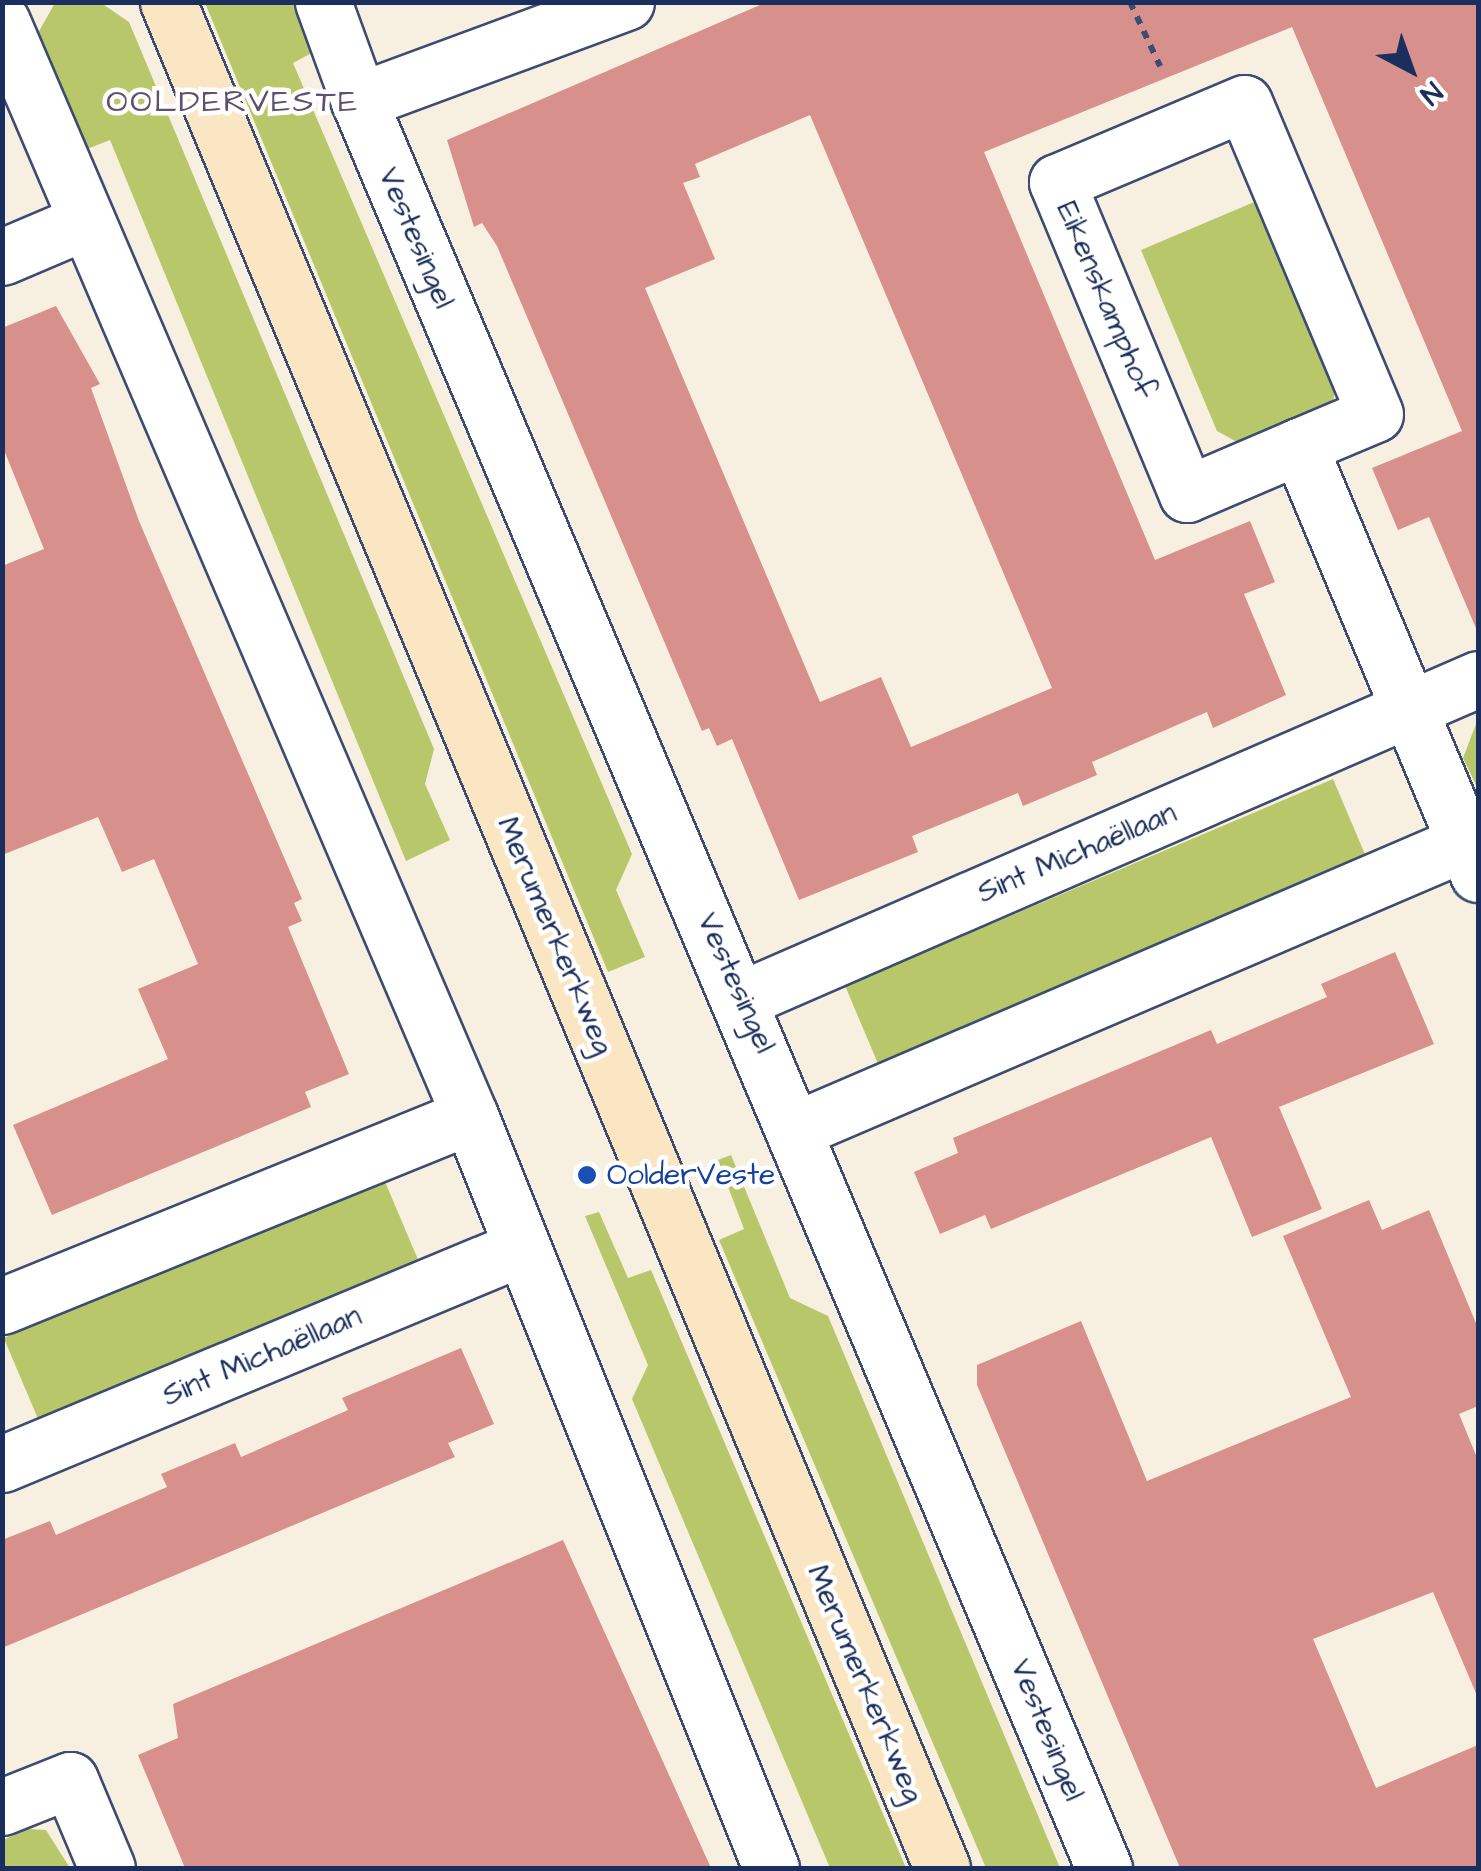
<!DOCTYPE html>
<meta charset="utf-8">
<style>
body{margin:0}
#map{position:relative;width:1481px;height:1871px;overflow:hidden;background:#f7efe0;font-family:"Architects Daughter",sans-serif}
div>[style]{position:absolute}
.green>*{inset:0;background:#b8c769;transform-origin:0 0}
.building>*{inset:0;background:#d8908c}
.path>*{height:6px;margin-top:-3px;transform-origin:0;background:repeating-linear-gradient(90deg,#3c4c72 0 8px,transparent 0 16px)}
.roads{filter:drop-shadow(2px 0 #3c4c72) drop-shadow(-2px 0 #3c4c72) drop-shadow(0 2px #3c4c72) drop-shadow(0 -2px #3c4c72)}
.street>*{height:55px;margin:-27.5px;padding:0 27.5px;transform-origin:27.5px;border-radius:27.5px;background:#fff}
.secondary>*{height:55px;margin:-27.5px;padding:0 27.5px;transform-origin:27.5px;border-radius:27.5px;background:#fbe6c4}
.dots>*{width:28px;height:28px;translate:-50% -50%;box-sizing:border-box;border:5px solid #fff;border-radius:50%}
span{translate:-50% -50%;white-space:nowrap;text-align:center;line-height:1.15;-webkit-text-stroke:9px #fff;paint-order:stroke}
.street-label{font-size:30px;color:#1b2f5e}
.transit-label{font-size:30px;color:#164399}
.left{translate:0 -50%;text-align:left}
.neighbourhood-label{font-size:32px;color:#5d516e;letter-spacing:2.5px}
.frame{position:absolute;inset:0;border:5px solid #1b2f5e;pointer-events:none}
.north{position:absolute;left:1361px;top:20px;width:100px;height:100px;-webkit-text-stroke:8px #fff;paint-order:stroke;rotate:139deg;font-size:28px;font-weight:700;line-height:40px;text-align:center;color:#1b2f5e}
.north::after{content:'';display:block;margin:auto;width:35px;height:45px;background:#1b2f5e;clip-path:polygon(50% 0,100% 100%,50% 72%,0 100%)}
</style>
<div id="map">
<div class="green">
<i style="clip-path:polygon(55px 3px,101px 3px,129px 22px,434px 749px,425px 784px,450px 840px,406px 861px,110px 140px,82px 151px,34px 40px)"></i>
<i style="clip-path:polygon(205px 3px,299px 3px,319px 49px,293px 63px,632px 854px,616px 890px,645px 957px,608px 972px)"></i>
<i style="clip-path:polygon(1259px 200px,1337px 383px,1332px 405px,1248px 448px,1217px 431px,1141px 250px)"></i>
<i style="clip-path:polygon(1478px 719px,1478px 789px,1463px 758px)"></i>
<i style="left:1333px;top:779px;width:93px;height:530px;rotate:67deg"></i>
<i style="clip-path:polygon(731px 1155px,790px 1298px,828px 1316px,1060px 1868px,986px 1868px,719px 1240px,744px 1229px,718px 1160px)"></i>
<i style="left:383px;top:1177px;width:95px;height:412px;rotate:67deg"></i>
<i style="clip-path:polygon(599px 1212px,628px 1278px,651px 1270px,906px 1868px,830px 1868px,632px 1399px,648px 1365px,585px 1216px)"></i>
<i style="clip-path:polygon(28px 1829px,46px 1830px,70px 1868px,3px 1868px,3px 1840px)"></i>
</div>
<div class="building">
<i style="clip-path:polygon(evenodd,767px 2px,1478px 3px,1478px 633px,1429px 517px,1398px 530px,1372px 468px,1462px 431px,1292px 27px,984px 152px,1155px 560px,1250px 521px,1275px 582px,1244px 594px,1286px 695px,1213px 728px,1207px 712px,1092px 762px,1097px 775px,1023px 806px,1018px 793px,912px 836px,918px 852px,799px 900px,732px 739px,717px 746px,709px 728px,702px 731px,497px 246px,482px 223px,474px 227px,447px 140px,767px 2px,810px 115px,1052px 688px,911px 747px,881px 677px,820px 702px,645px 288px,715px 259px,683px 183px,700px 177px,695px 164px,810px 115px)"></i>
<i style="clip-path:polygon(56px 306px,100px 384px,91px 388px,139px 521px,302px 899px,294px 903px,302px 921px,288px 927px,349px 1074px,305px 1092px,311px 1107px,52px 1215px,13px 1125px,168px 1059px,138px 989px,198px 964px,154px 859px,122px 872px,98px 817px,2px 855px,2px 566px,44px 549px,2px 445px,2px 328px)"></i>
<i style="clip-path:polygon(1395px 952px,1434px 1044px,1279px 1107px,1322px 1209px,1252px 1237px,1211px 1137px,991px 1229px,985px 1215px,940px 1234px,914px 1172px,958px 1153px,953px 1138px,1211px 1030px,1217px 1044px,1327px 997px,1321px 984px)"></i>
<i style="clip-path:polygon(1369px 1200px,1382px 1230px,1429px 1210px,1478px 1328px,1478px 1406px,1459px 1414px,1478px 1460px,1478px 1698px,1433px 1592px,1313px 1639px,1376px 1788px,1478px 1745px,1478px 1868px,1180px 1868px,977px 1385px,977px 1365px,1081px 1321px,1147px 1481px,1351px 1397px,1283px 1236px)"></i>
<i style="clip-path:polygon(461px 1348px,494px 1424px,448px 1443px,455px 1457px,2px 1648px,2px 1540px,50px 1521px,56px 1535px,167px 1487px,161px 1474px,235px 1443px,241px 1457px,348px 1410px,342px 1398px)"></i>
<i style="clip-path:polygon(563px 1540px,711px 1868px,185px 1868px,138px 1755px,178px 1738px,173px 1704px)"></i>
</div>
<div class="path">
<i style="left:1130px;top:2px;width:71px;rotate:64.9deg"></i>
</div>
<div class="roads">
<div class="street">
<i style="left:323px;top:2px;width:105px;rotate:70deg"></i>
<i style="left:626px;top:2px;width:285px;rotate:159.7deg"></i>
<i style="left:359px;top:101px;width:1918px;rotate:67.14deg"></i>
<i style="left:2px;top:22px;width:1190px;rotate:66.84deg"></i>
<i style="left:470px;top:1116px;width:810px;rotate:68.19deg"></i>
<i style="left:2px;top:257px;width:92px;rotate:-23deg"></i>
<i style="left:1299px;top:446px;width:82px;rotate:-22.8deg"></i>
<i style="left:1375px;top:414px;width:337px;rotate:-112.8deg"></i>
<i style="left:1244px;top:103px;width:203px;rotate:157.1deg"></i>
<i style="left:1057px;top:182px;width:338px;rotate:67.4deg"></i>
<i style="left:1187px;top:494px;width:122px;rotate:-23.2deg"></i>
<i style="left:1299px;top:446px;width:464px;rotate:67.3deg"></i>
<i style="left:744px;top:998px;width:800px;rotate:-23.49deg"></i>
<i style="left:799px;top:1128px;width:739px;rotate:-23.2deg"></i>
<i style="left:2px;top:1306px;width:505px;rotate:-22.1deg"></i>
<i style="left:2px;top:1464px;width:562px;rotate:-22.6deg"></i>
<i style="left:2px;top:1807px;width:73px;rotate:-21.7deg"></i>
<i style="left:70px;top:1780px;width:95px;rotate:67.2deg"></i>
</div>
<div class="secondary">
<i style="left:168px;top:2px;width:2020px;rotate:67.47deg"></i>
</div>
</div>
<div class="dots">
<i style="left:587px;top:1175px;background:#1a4fb4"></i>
</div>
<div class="street-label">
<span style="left:416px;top:238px;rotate:67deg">Vestesingel</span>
<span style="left:1106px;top:300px;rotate:67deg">Eikenskamphof</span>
<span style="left:1077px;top:853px;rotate:-23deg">Sint Michaëllaan</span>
<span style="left:555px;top:936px;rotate:67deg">Merumerkerkweg</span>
<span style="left:736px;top:983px;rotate:66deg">Vestesingel</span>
<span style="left:262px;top:1356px;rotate:-23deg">Sint Michaëllaan</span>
<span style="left:865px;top:1684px;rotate:67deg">Merumerkerkweg</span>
<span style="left:1047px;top:1730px;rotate:68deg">Vestesingel</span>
</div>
<div class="transit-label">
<span class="left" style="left:607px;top:1175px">OolderVeste</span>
</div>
<div class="neighbourhood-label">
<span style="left:233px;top:102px">OOLDERVESTE</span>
</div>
<div class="frame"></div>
<div class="north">N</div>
</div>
